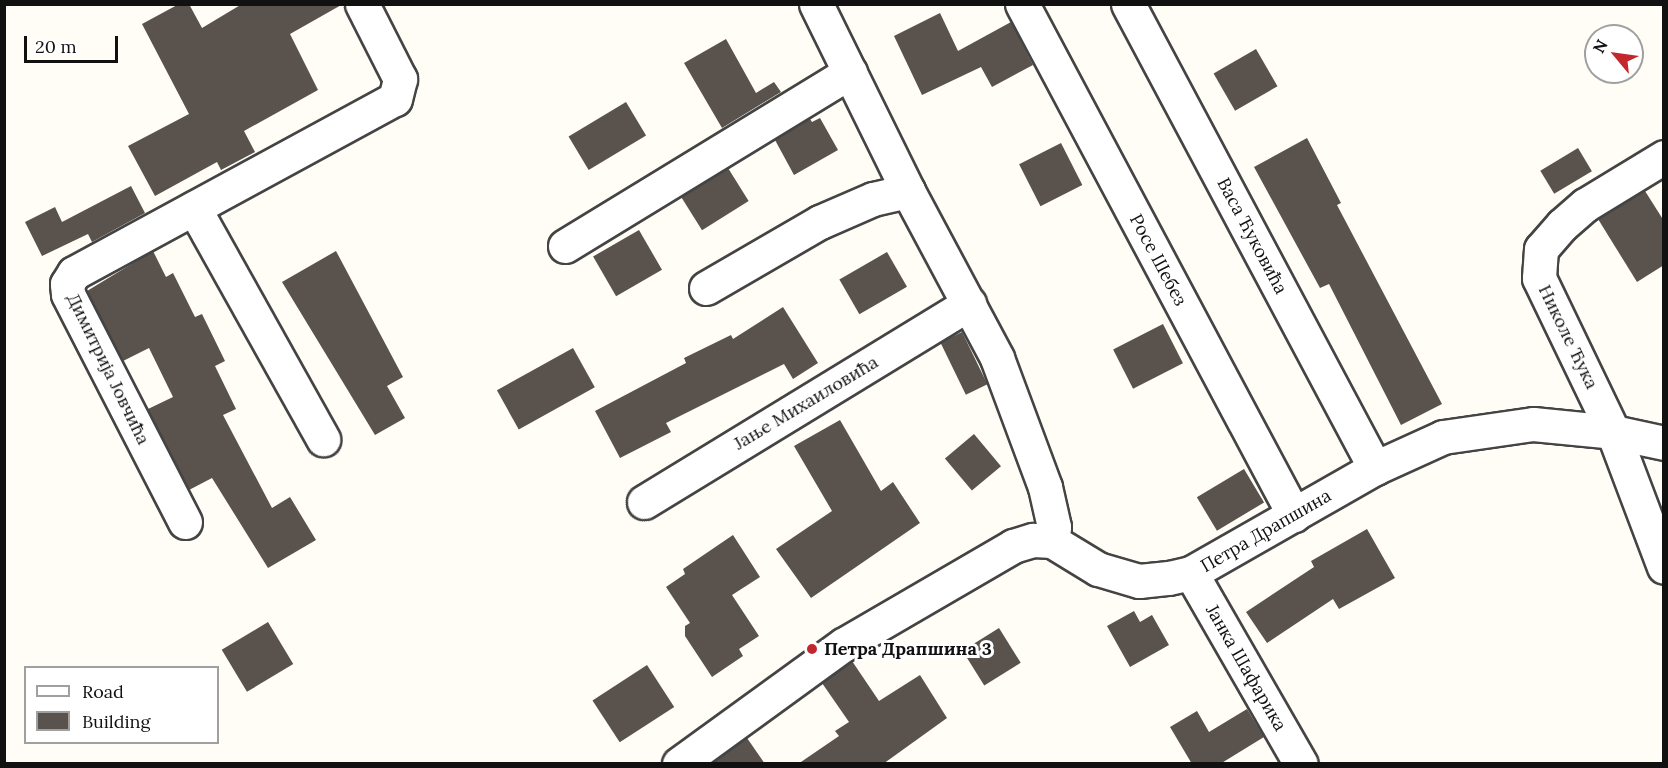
<!DOCTYPE html>
<meta charset="utf-8">
<style>
body{margin:0}
#map{position:relative;width:1668px;height:768px;overflow:hidden;background:#fffdf5;font-family:Lora,serif}
div>[style]{position:absolute}
.building>*{inset:0;background:#5a524d;transform-origin:0 0}
.roads{filter:drop-shadow(2px 0 #444) drop-shadow(-2px 0 #444) drop-shadow(0 2px #444) drop-shadow(0 -2px #444)}
.minor>*{height:33px;margin:-16.5px;padding:0 16.5px;transform-origin:16.5px;border-radius:16.5px;background:#fff}
.dots>*{width:16px;height:16px;translate:-50% -50%;box-sizing:border-box;border:3px solid #fff;border-radius:50%}
span{translate:-50% -50%;white-space:nowrap;text-align:center;line-height:1.15;-webkit-text-stroke:6px #fff;paint-order:stroke}
.street-label{font-size:18px;color:#111}
.poi-label{font-size:18px;color:#111;font-weight:700}
.left{translate:0 -50%;text-align:left}
.frame{position:absolute;inset:0;border:6px solid #111;pointer-events:none}
.legend{position:absolute;left:24px;top:666px;width:195px;height:78px;box-sizing:border-box;background:#fff;border:2px solid #a0a0a0;margin:0;padding:8px 10px;list-style:none;font-size:18px;color:#111}
.legend li{display:flex;align-items:center;gap:12px;height:30px}
.legend b{width:30px;border:2px solid #a0a0a0}
.north{position:absolute;left:1584px;top:24px;width:60px;height:60px;box-sizing:border-box;background:#fff;border:2px solid #a0a0a0;border-radius:50%;rotate:299deg;font-size:16px;font-weight:700;line-height:24px;text-align:center;color:#111}
.north::after{content:'';display:block;margin:auto;width:21px;height:27px;background:#c4262e;clip-path:polygon(50% 0,100% 100%,50% 72%,0 100%)}
.scale{position:absolute;left:24px;top:36px;width:94px;height:27px;box-sizing:border-box;border:3px solid #111;border-top:0;padding-left:8px;font-size:18px;line-height:21px;white-space:nowrap;color:#111;-webkit-text-stroke:4px #fff;paint-order:stroke}
</style>
<div id="map">
<div class="building">
<i style="clip-path:polygon(179px 4px,189px 4px,202px 28px,242px 4px,343px 4px,290px 34px,318px 90px,244px 131px,255px 152px,221px 170px,217px 162px,155px 196px,128px 146px,189px 114px,142px 24px)"></i>
<i style="clip-path:polygon(940px 13px,958px 51px,1011px 22px,1033px 65px,992px 87px,981px 67px,922px 95px,894px 36px)"></i>
<i style="clip-path:polygon(726px 39px,756px 93px,774px 82px,781px 92px,722px 128px,684px 63px)"></i>
<i style="left:1256px;top:49px;width:43px;height:49px;rotate:60deg"></i>
<i style="left:626px;top:102px;width:39px;height:67px;rotate:59deg"></i>
<i style="clip-path:polygon(820px 118px,838px 150px,794px 175px,775px 140px,810px 119px,812px 122px)"></i>
<i style="clip-path:polygon(1307px 138px,1341px 203px,1337px 205px,1442px 404px,1401px 425px,1329px 284px,1320px 288px,1254px 167px)"></i>
<i style="left:1061px;top:143px;width:47px;height:47px;rotate:63deg"></i>
<i style="left:1578px;top:148px;width:27px;height:44px;rotate:59deg"></i>
<i style="left:728px;top:168px;width:39px;height:55px;rotate:58deg"></i>
<i style="clip-path:polygon(131px 186px,145px 213px,92px 242px,88px 234px,42px 256px,25px 222px,55px 207px,62px 222px)"></i>
<i style="clip-path:polygon(1645px 191px,1664px 221px,1664px 265px,1637px 282px,1598px 219px)"></i>
<i style="left:639px;top:230px;width:46px;height:53px;rotate:60deg"></i>
<i style="clip-path:polygon(153px 251px,166px 277px,173px 273px,195px 317px,202px 314px,225px 361px,215px 366px,236px 409px,223px 415px,272px 508px,290px 497px,316px 540px,268px 568px,212px 478px,189px 490px,148px 409px,173px 397px,149px 348px,123px 361px,87px 291px)"></i>
<i style="clip-path:polygon(336px 251px,403px 377px,387px 386px,405px 418px,375px 435px,282px 282px)"></i>
<i style="left:887px;top:252px;width:40px;height:55px;rotate:60deg"></i>
<i style="clip-path:polygon(783px 307px,818px 363px,793px 379px,784px 364px,666px 423px,671px 432px,620px 458px,595px 411px,686px 363px,684px 358px,731px 335px,733px 339px)"></i>
<i style="left:1163px;top:324px;width:44px;height:56px;rotate:63deg"></i>
<i style="left:962px;top:332px;width:58px;height:24px;rotate:64deg"></i>
<i style="left:573px;top:348px;width:45px;height:87px;rotate:61deg"></i>
<i style="clip-path:polygon(840px 420px,881px 491px,893px 482px,920px 523px,811px 598px,776px 549px,832px 511px,794px 446px)"></i>
<i style="left:974px;top:434px;width:42px;height:38px;rotate:50deg"></i>
<i style="left:1244px;top:469px;width:39px;height:55px;rotate:59deg"></i>
<i style="clip-path:polygon(1367px 529px,1395px 578px,1339px 609px,1333px 599px,1267px 643px,1246px 612px,1314px 567px,1311px 561px)"></i>
<i style="clip-path:polygon(733px 535px,760px 577px,732px 595px,759px 636px,739px 649px,743px 656px,712px 677px,685px 636px,685px 626px,690px 623px,666px 587px,685px 574px,683px 569px)"></i>
<i style="clip-path:polygon(1134px 611px,1140px 622px,1152px 615px,1169px 645px,1130px 667px,1107px 626px)"></i>
<i style="left:268px;top:622px;width:49px;height:54px;rotate:59deg"></i>
<i style="left:999px;top:628px;width:41px;height:43px;rotate:58deg"></i>
<i style="clip-path:polygon(852px 661px,879px 701px,920px 675px,947px 718px,883px 764px,798px 764px,839px 736px,835px 731px,849px 722px,822px 683px)"></i>
<i style="left:647px;top:665px;width:50px;height:65px;rotate:57deg"></i>
<i style="clip-path:polygon(1247px 709px,1264px 737px,1220px 764px,1192px 764px,1170px 727px,1197px 711px,1209px 732px)"></i>
<i style="clip-path:polygon(747px 738px,765px 764px,712px 764px)"></i>
</div>
<div class="roads">
<div class="minor">
<i style="left:816px;top:4px;width:208px;rotate:63.8deg"></i>
<i style="left:908px;top:191px;width:189px;rotate:61.9deg"></i>
<i style="left:997px;top:358px;width:138px;rotate:69.6deg"></i>
<i style="left:1045px;top:487px;width:41px;rotate:77.3deg"></i>
<i style="left:1054px;top:527px;width:14px;rotate:98deg"></i>
<i style="left:1022px;top:4px;width:579px;rotate:61.97deg"></i>
<i style="left:1128px;top:4px;width:526px;rotate:61.97deg"></i>
<i style="left:1664px;top:157px;width:92px;rotate:148.7deg"></i>
<i style="left:1585px;top:205px;width:30px;rotate:139deg"></i>
<i style="left:1562px;top:225px;width:32px;rotate:131deg"></i>
<i style="left:1541px;top:249px;width:29px;rotate:94deg"></i>
<i style="left:1539px;top:278px;width:171px;rotate:64.3deg"></i>
<i style="left:1613px;top:432px;width:144px;rotate:69.3deg"></i>
<i style="left:194px;top:208px;width:265px;rotate:60.8deg"></i>
<i style="left:565px;top:246px;width:334px;rotate:-31.4deg"></i>
<i style="left:706px;top:288px;width:132px;rotate:-30.1deg"></i>
<i style="left:820px;top:222px;width:58px;rotate:-23.5deg"></i>
<i style="left:873px;top:199px;width:36px;rotate:-13deg"></i>
<i style="left:644px;top:502px;width:381px;rotate:-31.4deg"></i>
<i style="left:185px;top:522px;width:256px;rotate:-117.2deg"></i>
<i style="left:68px;top:294px;width:10px;rotate:-96deg"></i>
<i style="left:67px;top:284px;width:13px;rotate:-58deg"></i>
<i style="left:74px;top:273px;width:365px;rotate:-28.5deg"></i>
<i style="left:395px;top:99px;width:21px;rotate:-76deg"></i>
<i style="left:400px;top:79px;width:84px;rotate:-116.9deg"></i>
<i style="left:1191px;top:573px;width:220px;rotate:60.1deg"></i>
<i style="left:679px;top:764px;width:203px;rotate:-36deg"></i>
<i style="left:843px;top:645px;width:197px;rotate:-30.2deg"></i>
<i style="left:1013px;top:546px;width:21px;rotate:-17deg"></i>
<i style="left:1033px;top:540px;width:19px;rotate:3deg"></i>
<i style="left:1052px;top:541px;width:54px;rotate:31.3deg"></i>
<i style="left:1098px;top:569px;width:43px;rotate:16.3deg"></i>
<i style="left:1139px;top:581px;width:30px;rotate:-6deg"></i>
<i style="left:1169px;top:578px;width:23px;rotate:-13deg"></i>
<i style="left:1191px;top:573px;width:212px;rotate:-29.7deg"></i>
<i style="left:1375px;top:468px;width:75px;rotate:-24.5deg"></i>
<i style="left:1443px;top:437px;width:91px;rotate:-8.2deg"></i>
<i style="left:1533px;top:424px;width:80px;rotate:5.7deg"></i>
<i style="left:1613px;top:432px;width:52px;rotate:12.2deg"></i>
</div>
</div>
<div class="dots">
<i style="left:812px;top:649px;background:#c4262e"></i>
</div>
<div class="street-label">
<span style="left:1252px;top:236px;rotate:62deg">Васа Ћуковића</span>
<span style="left:1158px;top:260px;rotate:62deg">Росе Шебез</span>
<span style="left:1568px;top:337px;rotate:64deg">Николе Ћука</span>
<span style="left:108px;top:369px;rotate:64deg">Димитрија Јовчића</span>
<span style="left:806px;top:403px;rotate:-31deg">Јање Михаиловића</span>
<span style="left:1266px;top:531px;rotate:-30deg">Петра Драпшина</span>
<span style="left:1246px;top:668px;rotate:60deg">Јанка Шафарика</span>
</div>
<div class="poi-label">
<span class="left" style="left:824px;top:649px">Петра Драпшина 3</span>
</div>
<div class="frame"></div>
<ul class="legend">
<li><b style="height:8px;background:#fff"></b>Road</li>
<li><b style="height:16px;background:#5a524d"></b>Building</li>
</ul>
<div class="north">N</div>
<div class="scale">20 m</div>
</div>
